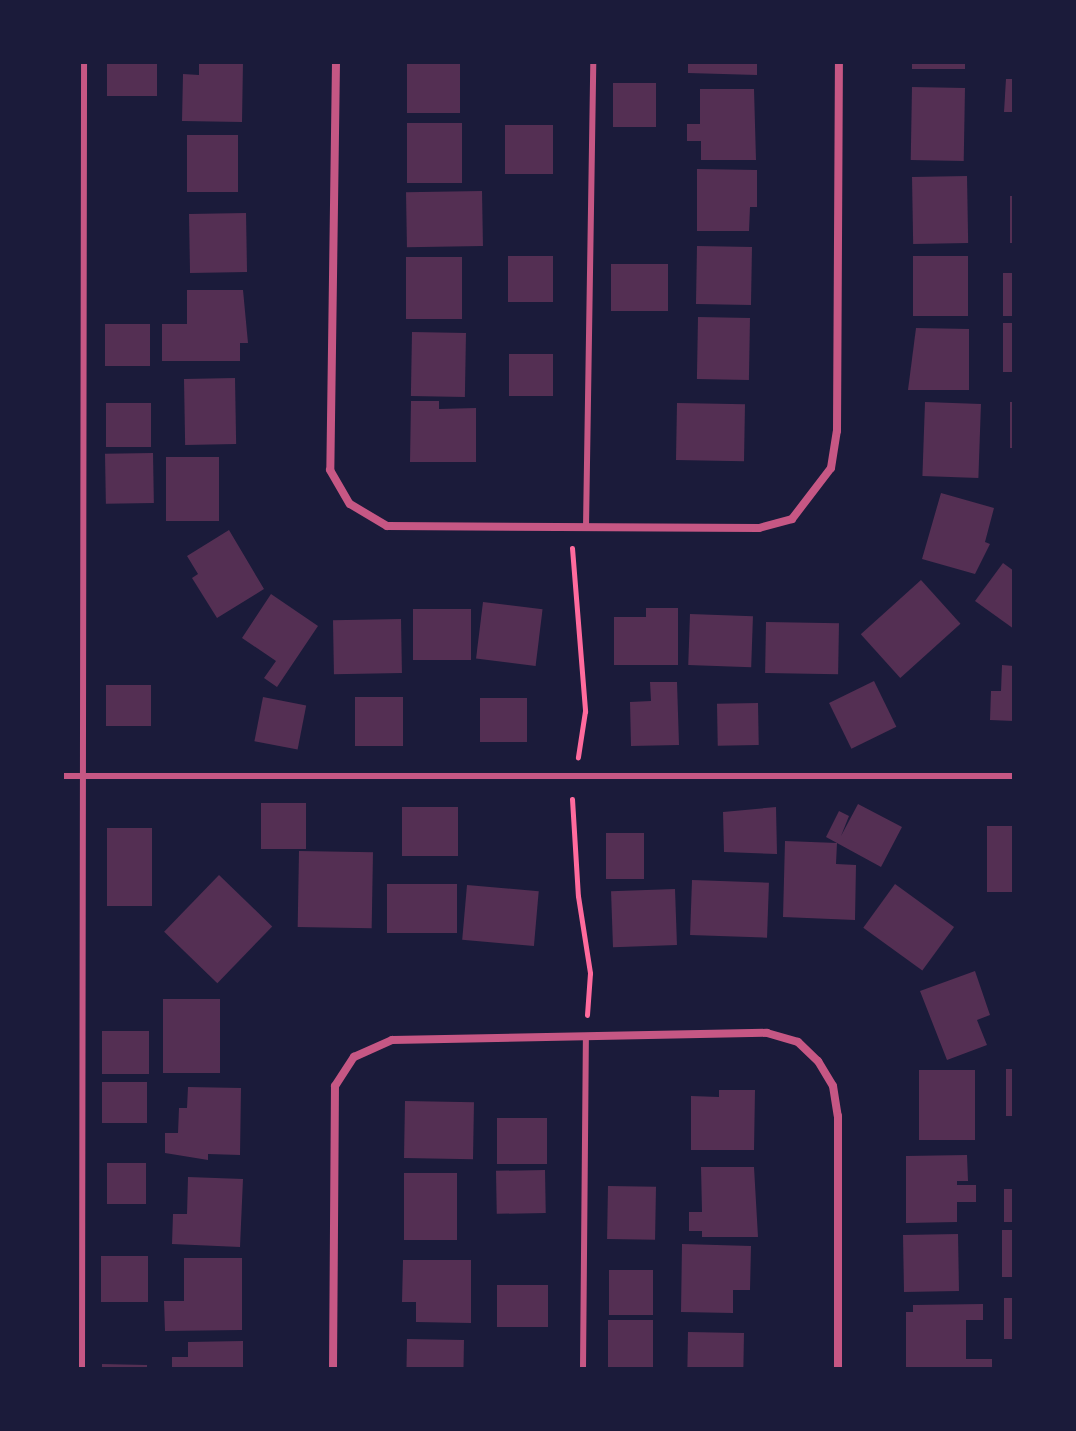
<!DOCTYPE html>
<style>
body{margin:0}
#map{position:relative;width:1076px;height:1431px;overflow:hidden;background:#1b1b3a;font-family:"Varela Round",sans-serif}
div>[style]{position:absolute}
.building>*{inset:0;background:#542f53;transform-origin:0 0}
.path>*{height:5px;margin:-2.5px;padding:0 2.5px;transform-origin:2.5px;border-radius:2.5px;background:#ff6b9d}
.service>*{height:6px;margin:-3px;padding:0 3px;transform-origin:3px;border-radius:3px;background:#c65784}
.minor>*{height:8px;margin:-4px;padding:0 4px;transform-origin:4px;border-radius:4px;background:#c65784}
span{translate:-50% -50%;white-space:nowrap;text-align:center;line-height:1.15;-webkit-text-stroke:8px #1b1b3a;paint-order:stroke}
.frame{position:absolute;inset:0;border:64px solid #1b1b3a;pointer-events:none}
</style>
<div id="map">
<div class="building">
<i style="left:107px;top:62px;width:50px;height:34px"></i>
<i style="clip-path:polygon(199px 62px,243px 62px,242px 122px,182px 121px,183px 74px,199px 75px)"></i>
<i style="left:407px;top:62px;width:53px;height:51px"></i>
<i style="clip-path:polygon(688px 62px,757px 62px,757px 75px,688px 73px)"></i>
<i style="left:912px;top:62px;width:53px;height:7px"></i>
<i style="clip-path:polygon(1006px 79px,1014px 79px,1014px 112px,1004px 112px)"></i>
<i style="left:613px;top:83px;width:43px;height:44px"></i>
<i style="left:912px;top:87px;width:53px;height:73px;rotate:1deg"></i>
<i style="clip-path:polygon(700px 89px,754px 89px,756px 160px,701px 160px,701px 141px,687px 141px,687px 124px,700px 124px)"></i>
<i style="left:407px;top:123px;width:55px;height:60px"></i>
<i style="left:505px;top:125px;width:48px;height:49px"></i>
<i style="left:187px;top:135px;width:51px;height:57px"></i>
<i style="clip-path:polygon(697px 169px,757px 170px,757px 207px,750px 207px,749px 231px,697px 231px)"></i>
<i style="left:967px;top:176px;width:67px;height:55px;rotate:89deg"></i>
<i style="left:482px;top:191px;width:55px;height:76px;rotate:89deg"></i>
<i style="left:1010px;top:196px;width:4px;height:47px"></i>
<i style="left:246px;top:213px;width:59px;height:57px;rotate:89deg"></i>
<i style="left:697px;top:246px;width:55px;height:58px;rotate:1deg"></i>
<i style="left:508px;top:256px;width:45px;height:46px"></i>
<i style="left:913px;top:256px;width:55px;height:60px"></i>
<i style="left:406px;top:257px;width:56px;height:62px"></i>
<i style="left:611px;top:264px;width:57px;height:47px"></i>
<i style="left:1003px;top:273px;width:11px;height:43px"></i>
<i style="clip-path:polygon(187px 290px,243px 290px,248px 343px,240px 343px,240px 361px,162px 361px,162px 324px,187px 324px)"></i>
<i style="left:698px;top:317px;width:52px;height:62px;rotate:1deg"></i>
<i style="left:1003px;top:323px;width:11px;height:49px"></i>
<i style="left:105px;top:324px;width:45px;height:42px"></i>
<i style="clip-path:polygon(916px 328px,969px 329px,969px 390px,908px 390px)"></i>
<i style="left:412px;top:332px;width:54px;height:64px;rotate:1deg"></i>
<i style="left:509px;top:354px;width:44px;height:42px"></i>
<i style="left:235px;top:378px;width:66px;height:51px;rotate:89deg"></i>
<i style="clip-path:polygon(411px 401px,439px 401px,439px 409px,476px 408px,476px 462px,410px 462px)"></i>
<i style="left:925px;top:402px;width:56px;height:74px;rotate:2deg"></i>
<i style="left:1010px;top:402px;width:4px;height:46px"></i>
<i style="left:106px;top:403px;width:45px;height:44px"></i>
<i style="left:677px;top:403px;width:68px;height:57px;rotate:1deg"></i>
<i style="left:153px;top:453px;width:50px;height:48px;rotate:89deg"></i>
<i style="left:166px;top:457px;width:53px;height:64px"></i>
<i style="clip-path:polygon(941px 493px,994px 508px,985px 542px,990px 544px,975px 574px,922px 559px)"></i>
<i style="clip-path:polygon(229px 530px,264px 589px,217px 618px,192px 578px,198px 574px,187px 556px)"></i>
<i style="clip-path:polygon(1003px 563px,1014px 571px,1014px 629px,975px 601px)"></i>
<i style="left:921px;top:580px;width:59px;height:81px;rotate:48deg"></i>
<i style="clip-path:polygon(271px 594px,318px 626px,277px 687px,264px 678px,276px 661px,242px 638px)"></i>
<i style="left:483px;top:602px;width:60px;height:57px;rotate:7deg"></i>
<i style="clip-path:polygon(646px 608px,678px 608px,678px 665px,614px 665px,614px 617px,646px 617px)"></i>
<i style="left:413px;top:609px;width:58px;height:51px"></i>
<i style="left:690px;top:614px;width:63px;height:51px;rotate:2deg"></i>
<i style="left:401px;top:619px;width:54px;height:68px;rotate:89deg"></i>
<i style="left:766px;top:622px;width:73px;height:51px;rotate:1deg"></i>
<i style="clip-path:polygon(1002px 665px,1014px 666px,1014px 721px,990px 720px,991px 691px,1001px 691px)"></i>
<i style="left:874px;top:681px;width:51px;height:50px;rotate:64deg"></i>
<i style="clip-path:polygon(650px 682px,677px 682px,679px 745px,631px 746px,630px 702px,651px 701px)"></i>
<i style="left:151px;top:685px;width:41px;height:45px;rotate:90deg"></i>
<i style="left:263px;top:697px;width:44px;height:45px;rotate:11deg"></i>
<i style="left:355px;top:697px;width:48px;height:49px"></i>
<i style="left:480px;top:698px;width:47px;height:44px"></i>
<i style="left:758px;top:703px;width:42px;height:41px;rotate:89deg"></i>
<i style="left:261px;top:803px;width:45px;height:46px"></i>
<i style="clip-path:polygon(858px 804px,902px 827px,881px 867px,826px 837px,839px 811px,849px 816px,841px 836px)"></i>
<i style="left:402px;top:807px;width:56px;height:49px"></i>
<i style="clip-path:polygon(776px 807px,777px 854px,724px 852px,723px 812px)"></i>
<i style="left:987px;top:826px;width:27px;height:66px"></i>
<i style="left:107px;top:828px;width:45px;height:78px"></i>
<i style="left:606px;top:833px;width:38px;height:46px"></i>
<i style="clip-path:polygon(785px 841px,837px 843px,836px 864px,856px 865px,855px 920px,783px 917px)"></i>
<i style="left:299px;top:851px;width:74px;height:76px;rotate:1deg"></i>
<i style="left:219px;top:875px;width:74px;height:79px;rotate:44deg"></i>
<i style="left:692px;top:880px;width:77px;height:55px;rotate:2deg"></i>
<i style="left:387px;top:884px;width:70px;height:49px"></i>
<i style="left:895px;top:884px;width:73px;height:54px;rotate:36deg"></i>
<i style="left:467px;top:885px;width:72px;height:55px;rotate:5deg"></i>
<i style="left:675px;top:889px;width:56px;height:64px;rotate:88deg"></i>
<i style="clip-path:polygon(975px 971px,990px 1015px,977px 1020px,987px 1045px,947px 1060px,920px 991px)"></i>
<i style="left:163px;top:999px;width:57px;height:74px"></i>
<i style="left:102px;top:1031px;width:47px;height:43px"></i>
<i style="left:1006px;top:1069px;width:8px;height:47px"></i>
<i style="left:919px;top:1070px;width:56px;height:70px"></i>
<i style="left:102px;top:1082px;width:45px;height:41px"></i>
<i style="clip-path:polygon(188px 1087px,241px 1088px,240px 1155px,208px 1154px,208px 1160px,165px 1153px,165px 1133px,178px 1133px,179px 1108px,187px 1108px)"></i>
<i style="clip-path:polygon(719px 1090px,755px 1090px,754px 1150px,691px 1150px,691px 1096px,719px 1097px)"></i>
<i style="left:405px;top:1101px;width:69px;height:57px;rotate:1deg"></i>
<i style="left:547px;top:1118px;width:46px;height:50px;rotate:90deg"></i>
<i style="clip-path:polygon(967px 1155px,968px 1181px,957px 1181px,957px 1185px,976px 1185px,976px 1202px,957px 1202px,957px 1222px,906px 1223px,906px 1156px)"></i>
<i style="left:107px;top:1163px;width:39px;height:41px"></i>
<i style="clip-path:polygon(701px 1167px,754px 1167px,758px 1237px,702px 1237px,702px 1231px,689px 1231px,689px 1212px,702px 1212px)"></i>
<i style="left:545px;top:1170px;width:43px;height:49px;rotate:89deg"></i>
<i style="left:404px;top:1173px;width:53px;height:67px"></i>
<i style="clip-path:polygon(188px 1177px,243px 1179px,240px 1247px,172px 1244px,173px 1214px,187px 1214px)"></i>
<i style="left:608px;top:1186px;width:48px;height:53px;rotate:1deg"></i>
<i style="left:1004px;top:1189px;width:10px;height:33px"></i>
<i style="left:1002px;top:1230px;width:12px;height:47px"></i>
<i style="left:958px;top:1234px;width:57px;height:55px;rotate:89deg"></i>
<i style="clip-path:polygon(682px 1244px,751px 1246px,750px 1290px,733px 1290px,733px 1313px,681px 1312px)"></i>
<i style="left:101px;top:1256px;width:47px;height:46px"></i>
<i style="clip-path:polygon(184px 1258px,242px 1258px,242px 1330px,165px 1331px,164px 1301px,184px 1301px)"></i>
<i style="clip-path:polygon(403px 1260px,471px 1260px,471px 1323px,416px 1322px,416px 1302px,402px 1302px)"></i>
<i style="left:609px;top:1270px;width:44px;height:45px"></i>
<i style="left:548px;top:1285px;width:42px;height:51px;rotate:90deg"></i>
<i style="left:1004px;top:1298px;width:10px;height:41px"></i>
<i style="clip-path:polygon(983px 1304px,983px 1320px,966px 1320px,966px 1359px,992px 1359px,992px 1369px,906px 1369px,906px 1312px,913px 1312px,913px 1305px)"></i>
<i style="left:608px;top:1320px;width:45px;height:48px"></i>
<i style="left:688px;top:1332px;width:56px;height:37px;rotate:1deg"></i>
<i style="left:407px;top:1339px;width:57px;height:30px;rotate:1deg"></i>
<i style="clip-path:polygon(243px 1341px,243px 1369px,172px 1369px,172px 1357px,188px 1357px,188px 1342px)"></i>
<i style="clip-path:polygon(102px 1364px,147px 1365px,147px 1369px,102px 1369px)"></i>
</div>
<div class="path">
<i style="left:572px;top:548px;width:164px;rotate:85.4deg"></i>
<i style="left:585px;top:711px;width:47px;rotate:98.7deg"></i>
<i style="left:572px;top:799px;width:97px;rotate:86.5deg"></i>
<i style="left:578px;top:896px;width:78px;rotate:81.1deg"></i>
<i style="left:590px;top:973px;width:42px;rotate:94.1deg"></i>
</div>
<div class="service">
<i style="left:586px;top:527px;width:465px;rotate:-89.1deg"></i>
<i style="left:62px;top:776px;width:952px"></i>
<i style="left:82px;top:1369px;width:1307px;rotate:-89.91deg"></i>
<i style="left:583px;top:1369px;width:333px;rotate:-89.5deg"></i>
</div>
<div class="minor">
<i style="left:336px;top:62px;width:408px;rotate:90.8deg"></i>
<i style="left:330px;top:470px;width:39px;rotate:60deg"></i>
<i style="left:350px;top:504px;width:43px;rotate:30.7deg"></i>
<i style="left:387px;top:526px;width:372px;rotate:0.3deg"></i>
<i style="left:759px;top:528px;width:34px;rotate:-15deg"></i>
<i style="left:792px;top:519px;width:64px;rotate:-52.6deg"></i>
<i style="left:831px;top:468px;width:37px;rotate:-81deg"></i>
<i style="left:837px;top:431px;width:369px;rotate:-89.7deg"></i>
<i style="left:333px;top:1369px;width:283px;rotate:-89.6deg"></i>
<i style="left:335px;top:1086px;width:35px;rotate:-57deg"></i>
<i style="left:354px;top:1057px;width:42px;rotate:-24.1deg"></i>
<i style="left:392px;top:1040px;width:375px;rotate:-1.1deg"></i>
<i style="left:767px;top:1033px;width:32px;rotate:16deg"></i>
<i style="left:798px;top:1042px;width:28px;rotate:44deg"></i>
<i style="left:818px;top:1061px;width:29px;rotate:59deg"></i>
<i style="left:833px;top:1086px;width:30px;rotate:81deg"></i>
<i style="left:838px;top:1116px;width:253px;rotate:90deg"></i>
</div>
<div class="frame"></div>
</div>
